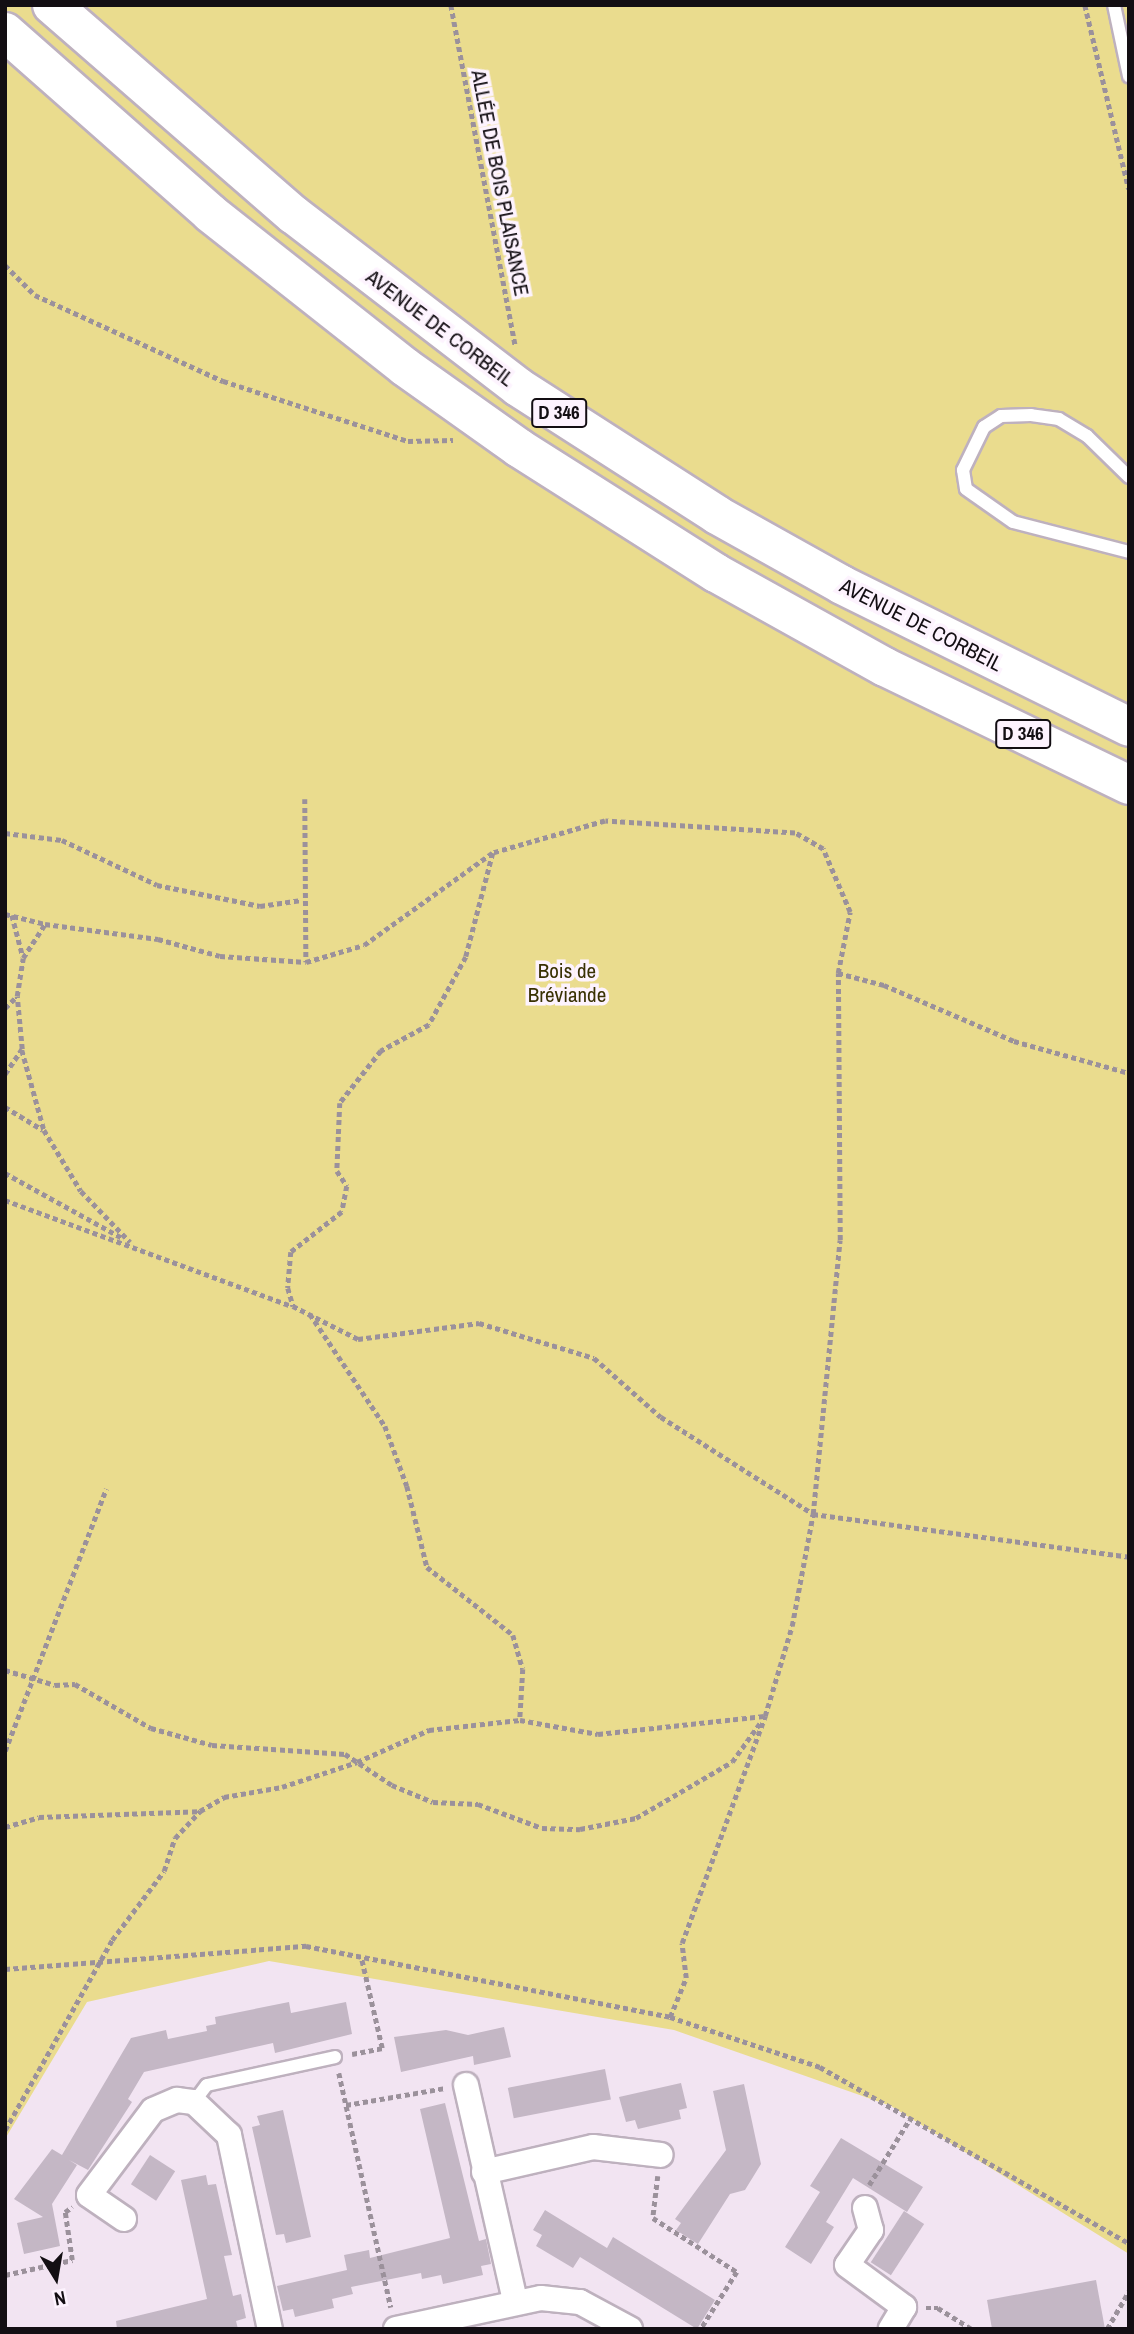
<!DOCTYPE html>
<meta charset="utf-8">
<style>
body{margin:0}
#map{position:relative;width:1134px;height:2334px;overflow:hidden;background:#f2e4f2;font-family:"Archivo Narrow",sans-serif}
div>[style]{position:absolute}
.green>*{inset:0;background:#eadc8e}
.building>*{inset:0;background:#c4b7c5;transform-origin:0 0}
.path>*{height:4.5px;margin-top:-2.25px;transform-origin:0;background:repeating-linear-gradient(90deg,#9b919b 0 5px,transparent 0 8.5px)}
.roads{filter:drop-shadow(2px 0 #beb1be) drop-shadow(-2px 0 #beb1be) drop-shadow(0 2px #beb1be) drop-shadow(0 -2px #beb1be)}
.service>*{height:12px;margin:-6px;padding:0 6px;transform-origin:6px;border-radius:6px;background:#fff}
.minor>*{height:24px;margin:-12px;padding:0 12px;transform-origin:12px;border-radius:12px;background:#fff}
.primary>*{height:38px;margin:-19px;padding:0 19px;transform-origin:19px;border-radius:19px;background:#fff}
span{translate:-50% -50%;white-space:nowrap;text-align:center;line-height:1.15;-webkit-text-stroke:7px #fdf3fe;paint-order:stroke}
.shield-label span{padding:2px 5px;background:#fdf3fe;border:2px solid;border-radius:5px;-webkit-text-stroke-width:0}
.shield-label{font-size:19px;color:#130e13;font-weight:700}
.street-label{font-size:21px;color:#130e13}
.park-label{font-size:21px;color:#393103}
.frame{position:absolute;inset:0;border:7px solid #130e13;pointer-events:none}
.north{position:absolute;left:21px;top:2243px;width:70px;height:70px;-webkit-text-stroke:5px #fdf3fe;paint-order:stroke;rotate:169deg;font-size:19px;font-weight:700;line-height:28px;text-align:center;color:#130e13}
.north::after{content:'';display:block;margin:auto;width:24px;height:32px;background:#130e13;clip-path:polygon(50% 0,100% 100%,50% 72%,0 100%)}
</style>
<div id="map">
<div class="green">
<i style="clip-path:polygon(5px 5px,1129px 5px,1129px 2254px,891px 2106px,674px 2030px,269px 1961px,87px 2002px,5px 2139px)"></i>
</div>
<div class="building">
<i style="clip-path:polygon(289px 2002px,291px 2013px,346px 2002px,352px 2034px,275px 2053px,273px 2043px,144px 2072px,128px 2099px,132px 2102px,88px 2170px,69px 2160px,77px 2165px,52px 2204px,60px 2246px,24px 2254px,17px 2223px,43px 2217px,14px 2199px,52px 2149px,62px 2155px,131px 2038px,166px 2030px,168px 2039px,207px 2031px,206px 2026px,216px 2024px,215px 2017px)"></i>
<i style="clip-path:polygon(504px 2027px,511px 2057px,474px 2065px,473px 2056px,401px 2072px,394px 2037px,446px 2030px,468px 2035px)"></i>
<i style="left:605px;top:2069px;width:31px;height:99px;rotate:79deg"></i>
<i style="clip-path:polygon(681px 2083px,687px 2108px,679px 2110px,681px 2119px,638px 2129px,635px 2120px,626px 2122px,619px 2097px)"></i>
<i style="clip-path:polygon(744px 2084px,761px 2164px,745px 2190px,730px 2194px,698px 2244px,676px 2230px,681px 2223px,675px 2219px,726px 2150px,713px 2091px)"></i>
<i style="clip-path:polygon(445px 2103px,479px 2241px,486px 2239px,491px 2264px,481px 2266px,483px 2275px,443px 2284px,441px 2275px,422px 2279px,421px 2273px,351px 2287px,353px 2294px,332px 2299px,334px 2308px,295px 2317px,293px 2309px,283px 2311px,277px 2286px,347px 2270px,344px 2255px,369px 2250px,370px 2258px,450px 2238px,420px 2109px)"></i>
<i style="clip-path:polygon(283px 2110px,311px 2237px,286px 2243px,284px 2234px,276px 2235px,252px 2127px,260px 2125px,257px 2116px)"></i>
<i style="clip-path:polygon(841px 2138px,923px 2187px,907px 2212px,853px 2178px,826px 2222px,834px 2227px,811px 2264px,785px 2247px,820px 2192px,810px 2186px)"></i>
<i style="left:150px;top:2155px;width:30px;height:35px;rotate:33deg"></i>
<i style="clip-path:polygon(206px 2175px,208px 2185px,216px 2184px,232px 2255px,224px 2256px,233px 2296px,241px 2294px,246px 2318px,236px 2321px,238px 2329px,117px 2329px,116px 2321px,207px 2299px,181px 2180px)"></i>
<i style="clip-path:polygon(545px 2210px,607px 2248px,613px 2237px,715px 2300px,697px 2329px,580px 2257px,573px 2268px,536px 2246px,542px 2235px,533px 2230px)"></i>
<i style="left:904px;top:2211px;width:24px;height:61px;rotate:33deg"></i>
<i style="clip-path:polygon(1096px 2280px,1105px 2329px,992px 2329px,987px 2300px)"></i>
</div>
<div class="path">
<i style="left:451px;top:5px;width:346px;rotate:79.3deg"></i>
<i style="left:1085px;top:5px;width:189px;rotate:76.6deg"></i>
<i style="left:5px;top:265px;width:42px;rotate:45deg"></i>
<i style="left:35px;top:295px;width:207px;rotate:24.6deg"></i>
<i style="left:223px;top:381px;width:194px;rotate:18deg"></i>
<i style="left:408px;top:441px;width:45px;rotate:-1.3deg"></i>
<i style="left:305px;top:799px;width:163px;rotate:89.6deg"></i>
<i style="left:5px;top:833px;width:57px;rotate:7deg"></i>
<i style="left:62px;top:840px;width:105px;rotate:25.3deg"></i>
<i style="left:157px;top:885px;width:105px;rotate:11.5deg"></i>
<i style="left:260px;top:906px;width:42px;rotate:-8.1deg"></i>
<i style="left:5px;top:914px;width:41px;rotate:14deg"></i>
<i style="left:12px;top:915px;width:43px;rotate:75.3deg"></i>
<i style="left:838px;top:973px;width:48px;rotate:14.6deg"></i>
<i style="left:884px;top:985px;width:142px;rotate:23.3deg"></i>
<i style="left:1014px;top:1041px;width:119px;rotate:15.5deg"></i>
<i style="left:5px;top:1008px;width:17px;rotate:-45deg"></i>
<i style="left:22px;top:1050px;width:83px;rotate:74.6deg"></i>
<i style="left:44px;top:1130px;width:71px;rotate:58.8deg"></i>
<i style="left:81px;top:1191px;width:71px;rotate:46.1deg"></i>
<i style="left:5px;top:1074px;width:30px;rotate:-56deg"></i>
<i style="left:22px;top:1049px;width:53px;rotate:-95.4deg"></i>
<i style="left:17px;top:996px;width:38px;rotate:-81deg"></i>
<i style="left:23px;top:958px;width:40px;rotate:-57.1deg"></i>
<i style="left:45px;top:924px;width:114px;rotate:7.6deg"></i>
<i style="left:158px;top:939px;width:64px;rotate:15.3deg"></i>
<i style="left:220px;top:956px;width:86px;rotate:4deg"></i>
<i style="left:306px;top:962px;width:60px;rotate:-16.3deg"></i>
<i style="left:364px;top:945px;width:158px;rotate:-35.7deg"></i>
<i style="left:5px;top:1107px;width:44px;rotate:31.2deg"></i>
<i style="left:5px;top:1173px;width:136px;rotate:29deg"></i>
<i style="left:5px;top:1200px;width:306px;rotate:20.3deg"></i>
<i style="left:310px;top:1314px;width:135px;rotate:56.2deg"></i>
<i style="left:385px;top:1426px;width:64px;rotate:69.9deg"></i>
<i style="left:407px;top:1486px;width:83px;rotate:76.1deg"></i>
<i style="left:427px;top:1567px;width:110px;rotate:38.3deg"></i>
<i style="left:513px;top:1635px;width:35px;rotate:74deg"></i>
<i style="left:523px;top:1669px;width:51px;rotate:93.4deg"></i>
<i style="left:5px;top:1670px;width:52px;rotate:16.7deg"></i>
<i style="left:55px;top:1685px;width:20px;rotate:-3deg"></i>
<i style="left:75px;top:1684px;width:88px;rotate:30.1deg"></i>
<i style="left:151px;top:1728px;width:63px;rotate:15.6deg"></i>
<i style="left:212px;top:1745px;width:133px;rotate:3.9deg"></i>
<i style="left:345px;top:1754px;width:56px;rotate:33.4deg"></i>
<i style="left:392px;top:1785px;width:44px;rotate:22.5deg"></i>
<i style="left:433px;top:1802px;width:45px;rotate:2.5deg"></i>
<i style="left:478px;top:1804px;width:68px;rotate:20.6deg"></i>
<i style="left:542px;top:1828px;width:38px;rotate:2deg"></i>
<i style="left:580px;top:1829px;width:57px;rotate:-11.1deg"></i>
<i style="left:636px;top:1818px;width:111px;rotate:-30.3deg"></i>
<i style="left:732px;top:1762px;width:48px;rotate:-54.3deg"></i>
<i style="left:5px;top:1751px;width:281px;rotate:-68.9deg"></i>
<i style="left:5px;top:1827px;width:35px;rotate:-16deg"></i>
<i style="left:39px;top:1817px;width:160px;rotate:-2.1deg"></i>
<i style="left:5px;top:1969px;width:302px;rotate:-4.4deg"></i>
<i style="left:306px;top:1946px;width:371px;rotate:11deg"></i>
<i style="left:670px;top:2017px;width:158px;rotate:18.4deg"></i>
<i style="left:820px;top:2067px;width:356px;rotate:29.7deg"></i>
<i style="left:670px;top:2017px;width:42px;rotate:-67.7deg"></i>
<i style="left:686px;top:1978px;width:35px;rotate:-97deg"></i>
<i style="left:682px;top:1943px;width:242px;rotate:-69.9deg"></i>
<i style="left:765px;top:1716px;width:94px;rotate:-73.3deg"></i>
<i style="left:792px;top:1626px;width:114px;rotate:-79.4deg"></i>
<i style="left:813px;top:1514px;width:275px;rotate:-84.4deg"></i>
<i style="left:840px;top:1240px;width:267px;rotate:-90.4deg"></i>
<i style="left:838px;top:973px;width:62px;rotate:-78.9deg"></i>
<i style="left:850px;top:912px;width:69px;rotate:-113.2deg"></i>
<i style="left:823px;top:849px;width:32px;rotate:-150deg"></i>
<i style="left:795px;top:833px;width:190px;rotate:-176.4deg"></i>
<i style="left:605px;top:821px;width:116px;rotate:164.1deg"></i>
<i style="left:493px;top:853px;width:107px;rotate:104.6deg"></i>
<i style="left:466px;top:957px;width:77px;rotate:118.6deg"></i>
<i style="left:429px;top:1025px;width:55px;rotate:151.6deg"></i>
<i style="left:381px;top:1051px;width:66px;rotate:128.3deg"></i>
<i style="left:340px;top:1103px;width:68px;rotate:92.5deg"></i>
<i style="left:337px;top:1171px;width:18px;rotate:56deg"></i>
<i style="left:347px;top:1186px;width:26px;rotate:101deg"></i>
<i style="left:342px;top:1212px;width:65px;rotate:141.9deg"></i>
<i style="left:291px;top:1252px;width:36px;rotate:95deg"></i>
<i style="left:288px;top:1288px;width:19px;rotate:74deg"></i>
<i style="left:293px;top:1306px;width:73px;rotate:26.9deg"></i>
<i style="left:358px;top:1339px;width:122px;rotate:-7.5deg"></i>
<i style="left:479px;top:1323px;width:120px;rotate:16.9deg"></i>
<i style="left:594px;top:1358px;width:89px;rotate:41.4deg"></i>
<i style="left:661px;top:1417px;width:180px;rotate:32.5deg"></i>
<i style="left:813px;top:1514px;width:319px;rotate:7.7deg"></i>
<i style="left:352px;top:2054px;width:31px;rotate:-11deg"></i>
<i style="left:382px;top:2048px;width:93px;rotate:-103deg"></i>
<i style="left:339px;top:2073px;width:240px;rotate:77.5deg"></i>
<i style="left:346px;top:2105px;width:100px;rotate:-9.7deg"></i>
<i style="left:5px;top:2130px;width:218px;rotate:-60.6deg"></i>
<i style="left:112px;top:1940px;width:86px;rotate:-53deg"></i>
<i style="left:164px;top:1871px;width:35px;rotate:-72deg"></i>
<i style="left:175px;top:1838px;width:37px;rotate:-47deg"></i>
<i style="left:200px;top:1811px;width:28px;rotate:-30deg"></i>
<i style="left:224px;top:1797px;width:59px;rotate:-9.8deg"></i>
<i style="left:282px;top:1787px;width:79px;rotate:-18.4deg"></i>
<i style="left:357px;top:1762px;width:79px;rotate:-24deg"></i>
<i style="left:429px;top:1730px;width:92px;rotate:-6.3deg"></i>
<i style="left:520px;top:1720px;width:79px;rotate:10.2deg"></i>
<i style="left:598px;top:1734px;width:168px;rotate:-6.2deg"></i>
<i style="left:658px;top:2176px;width:42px;rotate:96.8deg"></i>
<i style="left:653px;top:2218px;width:100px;rotate:32.7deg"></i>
<i style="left:737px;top:2272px;width:67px;rotate:122.3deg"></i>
<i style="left:869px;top:2185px;width:80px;rotate:-58.3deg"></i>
<i style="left:5px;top:2275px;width:69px;rotate:-12.6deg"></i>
<i style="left:72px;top:2260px;width:49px;rotate:-98.3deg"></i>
<i style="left:65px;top:2212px;width:9px;rotate:-36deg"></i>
<i style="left:926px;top:2308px;width:12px"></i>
<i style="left:938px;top:2308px;width:40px;rotate:32deg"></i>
<i style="left:1107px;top:2329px;width:44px;rotate:-59.9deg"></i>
</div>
<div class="roads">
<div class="service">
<i style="left:1114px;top:5px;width:73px;rotate:78.1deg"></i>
<i style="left:1129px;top:477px;width:59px;rotate:-135.7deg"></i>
<i style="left:1087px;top:436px;width:33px;rotate:-149deg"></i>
<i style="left:1059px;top:419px;width:28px;rotate:-172deg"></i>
<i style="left:1031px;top:415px;width:30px;rotate:178deg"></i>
<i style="left:1001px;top:416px;width:20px;rotate:147deg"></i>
<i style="left:984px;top:427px;width:48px;rotate:116deg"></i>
<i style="left:963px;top:470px;width:19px;rotate:81deg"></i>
<i style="left:966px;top:489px;width:57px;rotate:35.1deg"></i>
<i style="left:1013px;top:522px;width:120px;rotate:14.5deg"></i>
<i style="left:194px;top:2102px;width:21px;rotate:-53deg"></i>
<i style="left:207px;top:2085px;width:131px;rotate:-12.3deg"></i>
</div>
<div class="minor">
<i style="left:466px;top:2085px;width:221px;rotate:77.2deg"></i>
<i style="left:484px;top:2172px;width:112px;rotate:-12.9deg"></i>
<i style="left:593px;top:2147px;width:68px;rotate:6.7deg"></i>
<i style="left:865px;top:2208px;width:23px;rotate:75deg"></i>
<i style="left:871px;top:2230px;width:42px;rotate:124.4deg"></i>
<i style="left:847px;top:2265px;width:71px;rotate:36.4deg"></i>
<i style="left:904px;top:2307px;width:26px;rotate:121deg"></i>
<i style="left:124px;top:2219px;width:42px;rotate:-145.6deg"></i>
<i style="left:89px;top:2195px;width:106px;rotate:-53deg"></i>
<i style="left:153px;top:2110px;width:26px;rotate:-23deg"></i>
<i style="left:177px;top:2100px;width:17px;rotate:7deg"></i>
<i style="left:194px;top:2102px;width:48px;rotate:43.3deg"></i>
<i style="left:229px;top:2135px;width:198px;rotate:78.1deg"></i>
<i style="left:396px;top:2329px;width:148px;rotate:-12.1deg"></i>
<i style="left:541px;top:2298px;width:39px;rotate:6deg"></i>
<i style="left:580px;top:2302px;width:57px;rotate:28.4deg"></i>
</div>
<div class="primary">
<i style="left:52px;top:5px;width:320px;rotate:41deg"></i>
<i style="left:294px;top:215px;width:282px;rotate:37.5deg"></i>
<i style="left:518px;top:387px;width:237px;rotate:32.7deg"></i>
<i style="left:717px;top:515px;width:143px;rotate:29.2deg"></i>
<i style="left:842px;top:585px;width:320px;rotate:26.3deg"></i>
<i style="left:5px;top:32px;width:273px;rotate:41.4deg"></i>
<i style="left:210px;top:213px;width:248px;rotate:38.3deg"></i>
<i style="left:405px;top:367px;width:140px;rotate:35.4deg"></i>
<i style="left:519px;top:448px;width:233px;rotate:32.4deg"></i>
<i style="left:716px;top:573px;width:193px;rotate:29.1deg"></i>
<i style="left:885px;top:667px;width:271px;rotate:25.8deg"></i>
</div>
</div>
<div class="shield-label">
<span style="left:559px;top:413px">D 346</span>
<span style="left:1023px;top:734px">D 346</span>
</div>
<div class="street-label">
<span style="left:500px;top:183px;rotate:79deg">ALLÉE DE BOIS PLAISANCE</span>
<span style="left:440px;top:328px;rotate:37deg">AVENUE DE CORBEIL</span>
<span style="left:921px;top:625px;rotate:27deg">AVENUE DE CORBEIL</span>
</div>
<div class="park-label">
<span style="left:567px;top:983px">Bois de<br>Bréviande</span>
</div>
<div class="frame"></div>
<div class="north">N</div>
</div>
